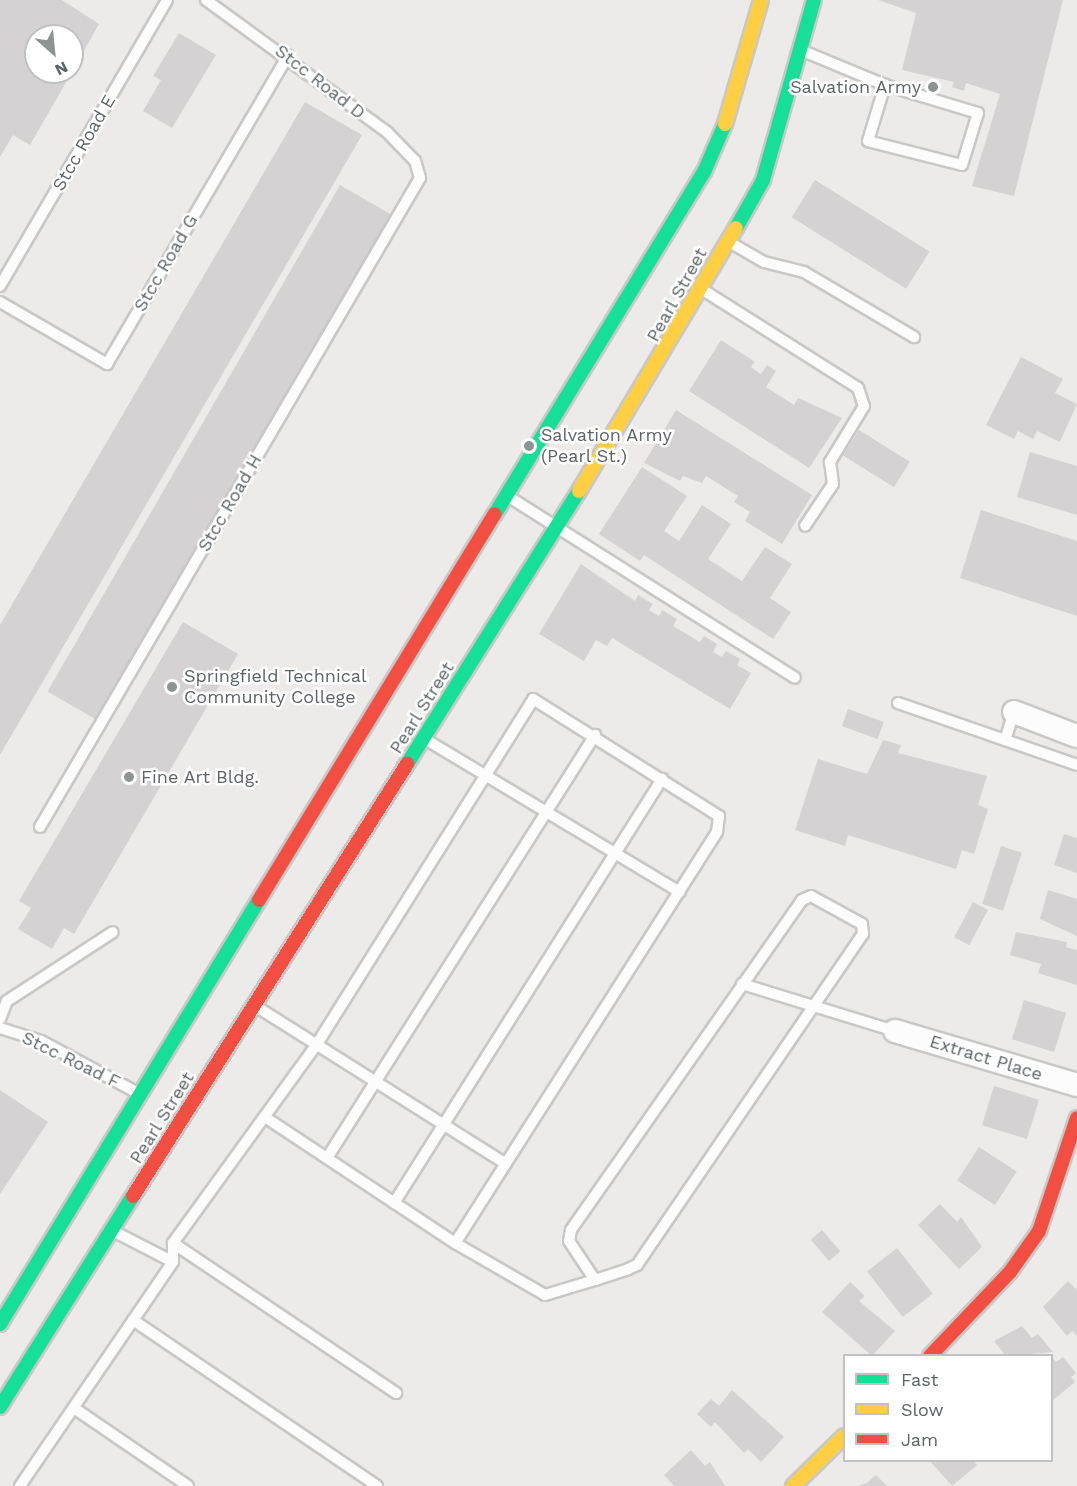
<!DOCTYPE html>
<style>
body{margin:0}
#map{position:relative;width:1077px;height:1486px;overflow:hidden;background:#edebe9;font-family:"Work Sans",sans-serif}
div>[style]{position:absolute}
.building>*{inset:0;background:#d4d2d2;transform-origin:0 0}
.roads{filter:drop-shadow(2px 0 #c8c8c7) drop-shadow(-2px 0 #c8c8c7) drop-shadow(0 2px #c8c8c7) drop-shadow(0 -2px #c8c8c7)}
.lane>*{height:10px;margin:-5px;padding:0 5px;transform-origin:5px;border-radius:5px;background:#fcfcfc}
.street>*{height:22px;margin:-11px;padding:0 11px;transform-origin:11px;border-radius:11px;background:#fcfcfc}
.fast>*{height:14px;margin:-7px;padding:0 7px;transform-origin:7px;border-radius:7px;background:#16e098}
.slow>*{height:14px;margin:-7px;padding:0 7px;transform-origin:7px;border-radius:7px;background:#ffcf43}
.jam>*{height:14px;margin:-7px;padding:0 7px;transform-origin:7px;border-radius:7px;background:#f24e42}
.dots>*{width:16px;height:16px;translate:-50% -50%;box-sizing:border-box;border:3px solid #fff;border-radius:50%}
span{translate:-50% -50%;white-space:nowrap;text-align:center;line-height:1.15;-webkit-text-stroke:5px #fff;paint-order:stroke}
.street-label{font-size:18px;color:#5e6466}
.poi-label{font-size:18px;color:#5e6466}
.right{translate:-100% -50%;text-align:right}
.left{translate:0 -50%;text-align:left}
.legend{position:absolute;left:843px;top:1354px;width:210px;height:108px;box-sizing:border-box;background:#fff;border:2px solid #bfc1c2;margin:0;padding:8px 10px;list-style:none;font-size:18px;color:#5e6466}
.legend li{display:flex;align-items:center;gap:12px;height:30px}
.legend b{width:30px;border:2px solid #bfc1c2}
.north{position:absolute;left:24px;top:24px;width:60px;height:60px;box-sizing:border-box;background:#fff;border:2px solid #bfc1c2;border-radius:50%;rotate:153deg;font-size:16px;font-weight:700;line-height:24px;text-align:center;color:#5e6466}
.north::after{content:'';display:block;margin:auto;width:21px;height:27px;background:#909394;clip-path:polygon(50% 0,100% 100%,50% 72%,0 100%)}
</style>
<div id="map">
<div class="building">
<i style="clip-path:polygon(0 0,62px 0,99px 24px,72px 72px,72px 36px,36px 36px,36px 72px,72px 72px,30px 145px,13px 135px,0 157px)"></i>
<i style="clip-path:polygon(878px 0,1063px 0,1014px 196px,972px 186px,1000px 94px,966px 83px,964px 91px,952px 87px,954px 82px,902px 70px,916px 13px)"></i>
<i style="clip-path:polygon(179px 33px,216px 55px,172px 128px,143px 111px,161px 80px,153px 76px)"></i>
<i style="clip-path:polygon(305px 102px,362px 135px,0 755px,0 625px)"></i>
<i style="left:815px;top:180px;width:135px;height:44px;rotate:32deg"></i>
<i style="left:340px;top:185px;width:61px;height:585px;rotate:30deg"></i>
<i style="clip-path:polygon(721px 340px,755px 362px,751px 367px,761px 374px,767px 365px,776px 371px,766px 387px,794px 405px,798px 398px,842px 418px,809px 468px,689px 391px)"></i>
<i style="clip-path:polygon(1021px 357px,1063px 379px,1055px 393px,1077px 404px,1060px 442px,1037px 431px,1033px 439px,1018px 431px,1014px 439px,986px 425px)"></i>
<i style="clip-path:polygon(676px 410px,812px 495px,782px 544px,745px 521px,750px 512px,734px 502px,738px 496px,706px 476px,702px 483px,683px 476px,680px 481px,644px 463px)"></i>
<i style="left:859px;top:430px;width:60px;height:30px;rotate:32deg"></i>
<i style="clip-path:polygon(1030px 452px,1077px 466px,1077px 515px,1017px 497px)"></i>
<i style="clip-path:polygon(642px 467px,687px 496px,664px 531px,679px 541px,702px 505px,731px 524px,708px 559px,742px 581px,765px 547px,792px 564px,770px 598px,791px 612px,773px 639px,644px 555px,640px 561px,599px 534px)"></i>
<i style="clip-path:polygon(981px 510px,1077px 541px,1077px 616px,960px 578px)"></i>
<i style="clip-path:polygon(581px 564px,635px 601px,638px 595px,653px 604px,649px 610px,659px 616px,662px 610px,677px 619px,673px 626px,700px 642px,704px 636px,717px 644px,713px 652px,722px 657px,726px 651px,740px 659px,737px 665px,751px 673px,730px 709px,612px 638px,607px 646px,596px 640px,584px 661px,539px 634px)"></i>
<i style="clip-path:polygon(183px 622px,238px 654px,74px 934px,64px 928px,52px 949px,18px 929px,31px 908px,19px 901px)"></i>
<i style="left:848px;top:709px;width:38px;height:18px;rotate:20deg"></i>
<i style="clip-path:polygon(883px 740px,901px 745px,898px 753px,987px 776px,978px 805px,988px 809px,974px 854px,962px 850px,956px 869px,848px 835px,845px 846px,795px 830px,818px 759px,867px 774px)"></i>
<i style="clip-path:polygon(1064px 834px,1077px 838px,1077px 873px,1054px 865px)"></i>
<i style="left:1001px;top:846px;width:22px;height:61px;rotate:18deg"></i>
<i style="clip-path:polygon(1048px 890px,1077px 899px,1077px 936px,1040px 919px)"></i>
<i style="left:973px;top:902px;width:17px;height:40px;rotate:28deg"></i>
<i style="clip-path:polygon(1016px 932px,1067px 942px,1066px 947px,1077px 950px,1077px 985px,1038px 973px,1041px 964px,1010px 955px)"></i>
<i style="left:1024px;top:1000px;width:44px;height:41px;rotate:17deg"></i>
<i style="left:994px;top:1086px;width:47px;height:41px;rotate:17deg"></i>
<i style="clip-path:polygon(0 1090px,48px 1122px,0 1194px)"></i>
<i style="left:979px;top:1147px;width:45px;height:40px;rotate:33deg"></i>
<i style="clip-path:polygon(940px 1204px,957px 1222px,961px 1217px,982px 1247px,959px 1269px,918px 1225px)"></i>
<i style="left:822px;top:1230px;width:28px;height:15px;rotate:49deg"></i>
<i style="left:897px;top:1248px;width:58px;height:38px;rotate:52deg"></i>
<i style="clip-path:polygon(1068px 1281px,1077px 1290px,1077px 1336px,1072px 1331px,1067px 1336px,1043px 1307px)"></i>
<i style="clip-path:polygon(850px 1282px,865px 1296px,859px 1301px,895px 1331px,872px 1356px,822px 1312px)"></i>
<i style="clip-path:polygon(1022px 1326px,1032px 1338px,1038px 1334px,1053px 1352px,1006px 1356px,994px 1341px)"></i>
<i style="clip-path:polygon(1052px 1357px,1056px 1362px,1063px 1357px,1076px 1373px,1071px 1377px,1075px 1382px,1052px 1401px)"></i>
<i style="clip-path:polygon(732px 1390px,784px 1437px,761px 1462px,748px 1449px,744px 1453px,715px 1422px,711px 1427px,697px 1414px,711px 1399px,719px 1406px)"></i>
<i style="clip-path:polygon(691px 1450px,705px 1466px,710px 1462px,725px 1486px,674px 1486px,664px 1475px)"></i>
<i style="clip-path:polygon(929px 1460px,973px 1460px,977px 1465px,952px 1486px)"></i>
<i style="clip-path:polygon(876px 1475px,887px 1486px,858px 1486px,867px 1483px)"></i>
</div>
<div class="roads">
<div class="lane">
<i style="left:803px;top:51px;width:89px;rotate:22.5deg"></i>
<i style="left:885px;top:85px;width:97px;rotate:16.8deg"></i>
<i style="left:978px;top:113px;width:54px;rotate:107.1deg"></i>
<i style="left:962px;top:165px;width:97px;rotate:-165.7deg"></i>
<i style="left:868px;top:141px;width:59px;rotate:-73.1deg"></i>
<i style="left:731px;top:243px;width:38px;rotate:30deg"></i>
<i style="left:764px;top:262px;width:41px;rotate:14deg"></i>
<i style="left:804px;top:272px;width:128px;rotate:30.6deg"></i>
<i style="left:0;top:286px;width:331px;rotate:-59.7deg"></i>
<i style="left:703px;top:290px;width:183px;rotate:32.3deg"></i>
<i style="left:858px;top:388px;width:19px;rotate:72deg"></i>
<i style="left:864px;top:406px;width:66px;rotate:121.3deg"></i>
<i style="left:830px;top:462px;width:22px;rotate:82deg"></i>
<i style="left:833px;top:484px;width:50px;rotate:123.7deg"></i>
<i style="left:0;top:302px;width:124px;rotate:30.1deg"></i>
<i style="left:107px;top:364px;width:358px;rotate:-59.6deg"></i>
<i style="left:509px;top:497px;width:338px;rotate:32.3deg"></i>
<i style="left:898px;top:703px;width:189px;rotate:19.1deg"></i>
<i style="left:425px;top:739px;width:297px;rotate:31deg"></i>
<i style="left:1005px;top:740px;width:29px;rotate:-72deg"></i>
<i style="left:40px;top:827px;width:752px;rotate:-59.65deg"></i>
<i style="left:420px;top:178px;width:18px;rotate:-106deg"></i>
<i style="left:415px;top:161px;width:40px;rotate:-134deg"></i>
<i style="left:387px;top:132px;width:224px;rotate:-143.9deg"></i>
<i style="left:742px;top:984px;width:160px;rotate:17.1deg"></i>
<i style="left:257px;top:1007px;width:294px;rotate:32.2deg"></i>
<i style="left:0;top:1019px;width:19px;rotate:-69deg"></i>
<i style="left:7px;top:1001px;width:126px;rotate:-33.1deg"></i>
<i style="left:0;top:1028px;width:43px;rotate:17.6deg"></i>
<i style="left:41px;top:1041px;width:110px;rotate:28.2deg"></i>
<i style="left:327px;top:1158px;width:501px;rotate:-57.64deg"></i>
<i style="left:394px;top:1203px;width:502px;rotate:-57.7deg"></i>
<i style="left:115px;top:1232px;width:65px;rotate:27.3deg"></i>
<i style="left:173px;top:1243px;width:269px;rotate:33.9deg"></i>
<i style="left:455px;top:1243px;width:104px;rotate:30deg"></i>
<i style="left:545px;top:1295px;width:52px;rotate:-16.7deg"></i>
<i style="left:595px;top:1280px;width:35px;rotate:-18deg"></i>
<i style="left:628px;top:1269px;width:10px;rotate:-24deg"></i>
<i style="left:637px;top:1265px;width:401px;rotate:-55.7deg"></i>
<i style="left:863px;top:934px;width:10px;rotate:-96deg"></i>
<i style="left:862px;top:924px;width:58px;rotate:-151.2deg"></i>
<i style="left:811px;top:896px;width:10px;rotate:156deg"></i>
<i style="left:802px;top:900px;width:403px;rotate:125deg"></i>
<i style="left:571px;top:1230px;width:11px;rotate:100deg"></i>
<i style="left:569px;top:1241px;width:47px;rotate:56.3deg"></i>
<i style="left:133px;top:1320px;width:295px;rotate:34.2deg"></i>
<i style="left:74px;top:1408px;width:138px;rotate:34.4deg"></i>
<i style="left:20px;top:1486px;width:271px;rotate:-55.7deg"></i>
<i style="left:173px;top:1262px;width:19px;rotate:-90deg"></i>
<i style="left:173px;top:1243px;width:246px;rotate:-54.1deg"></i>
<i style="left:317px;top:1044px;width:407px;rotate:-57.9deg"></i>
<i style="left:533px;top:699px;width:220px;rotate:32.2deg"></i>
<i style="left:719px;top:816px;width:16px;rotate:97deg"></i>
<i style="left:717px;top:832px;width:487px;rotate:122.5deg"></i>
<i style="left:455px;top:1243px;width:227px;rotate:-146.5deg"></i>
</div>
<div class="street">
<i style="left:1014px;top:712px;width:67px;rotate:20.9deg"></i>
<i style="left:895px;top:1031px;width:190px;rotate:16.5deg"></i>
</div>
<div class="fast">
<i style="left:736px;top:228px;width:55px;rotate:-60.6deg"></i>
<i style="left:763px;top:180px;width:187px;rotate:-74.2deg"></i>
<i style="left:495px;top:514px;width:401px;rotate:-58.6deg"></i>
<i style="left:704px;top:172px;width:52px;rotate:-66.4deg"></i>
<i style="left:407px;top:764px;width:323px;rotate:-57.8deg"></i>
<i style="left:0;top:1324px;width:497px;rotate:-58.6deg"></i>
<i style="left:0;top:1407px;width:249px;rotate:-57.8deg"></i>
</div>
<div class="slow">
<i style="left:725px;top:124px;width:129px;rotate:-73.8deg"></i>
<i style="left:579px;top:491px;width:306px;rotate:-59.2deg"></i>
<i style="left:793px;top:1486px;width:71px;rotate:-44.4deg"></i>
</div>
<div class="jam">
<i style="left:259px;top:900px;width:452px;rotate:-58.6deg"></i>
<i style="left:133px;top:1196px;width:512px;rotate:-57.61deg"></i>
<i style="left:930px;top:1356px;width:116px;rotate:-46.4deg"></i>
<i style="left:1010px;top:1272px;width:50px;rotate:-54.7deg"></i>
<i style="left:1039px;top:1231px;width:119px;rotate:-71.4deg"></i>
</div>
</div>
<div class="dots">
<i style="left:933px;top:87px;background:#909394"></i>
<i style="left:529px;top:446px;background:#909394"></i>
<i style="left:172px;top:687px;background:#909394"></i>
<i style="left:129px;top:777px;background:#909394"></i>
</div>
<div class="street-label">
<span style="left:320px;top:82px;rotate:38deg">Stcc Road D</span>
<span style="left:84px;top:143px;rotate:-60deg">Stcc Road E</span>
<span style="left:166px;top:263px;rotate:-60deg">Stcc Road G</span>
<span style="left:677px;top:295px;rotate:-61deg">Pearl Street</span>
<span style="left:230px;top:503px;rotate:-60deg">Stcc Road H</span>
<span style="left:422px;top:708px;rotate:-58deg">Pearl Street</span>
<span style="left:986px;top:1058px;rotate:17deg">Extract Place</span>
<span style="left:71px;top:1060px;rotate:26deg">Stcc Road F</span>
<span style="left:162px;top:1118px;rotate:-58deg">Pearl Street</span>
</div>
<div class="poi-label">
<span class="right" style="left:921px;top:87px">Salvation Army</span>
<span class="left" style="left:541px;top:446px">Salvation Army<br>(Pearl St.)</span>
<span class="left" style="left:184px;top:687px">Springfield Technical<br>Community College</span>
<span class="left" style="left:141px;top:777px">Fine Art Bldg.</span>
</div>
<ul class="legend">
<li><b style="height:8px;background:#16e098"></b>Fast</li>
<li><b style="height:8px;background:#ffcf43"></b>Slow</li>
<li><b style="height:8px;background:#f24e42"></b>Jam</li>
</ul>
<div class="north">N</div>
</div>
